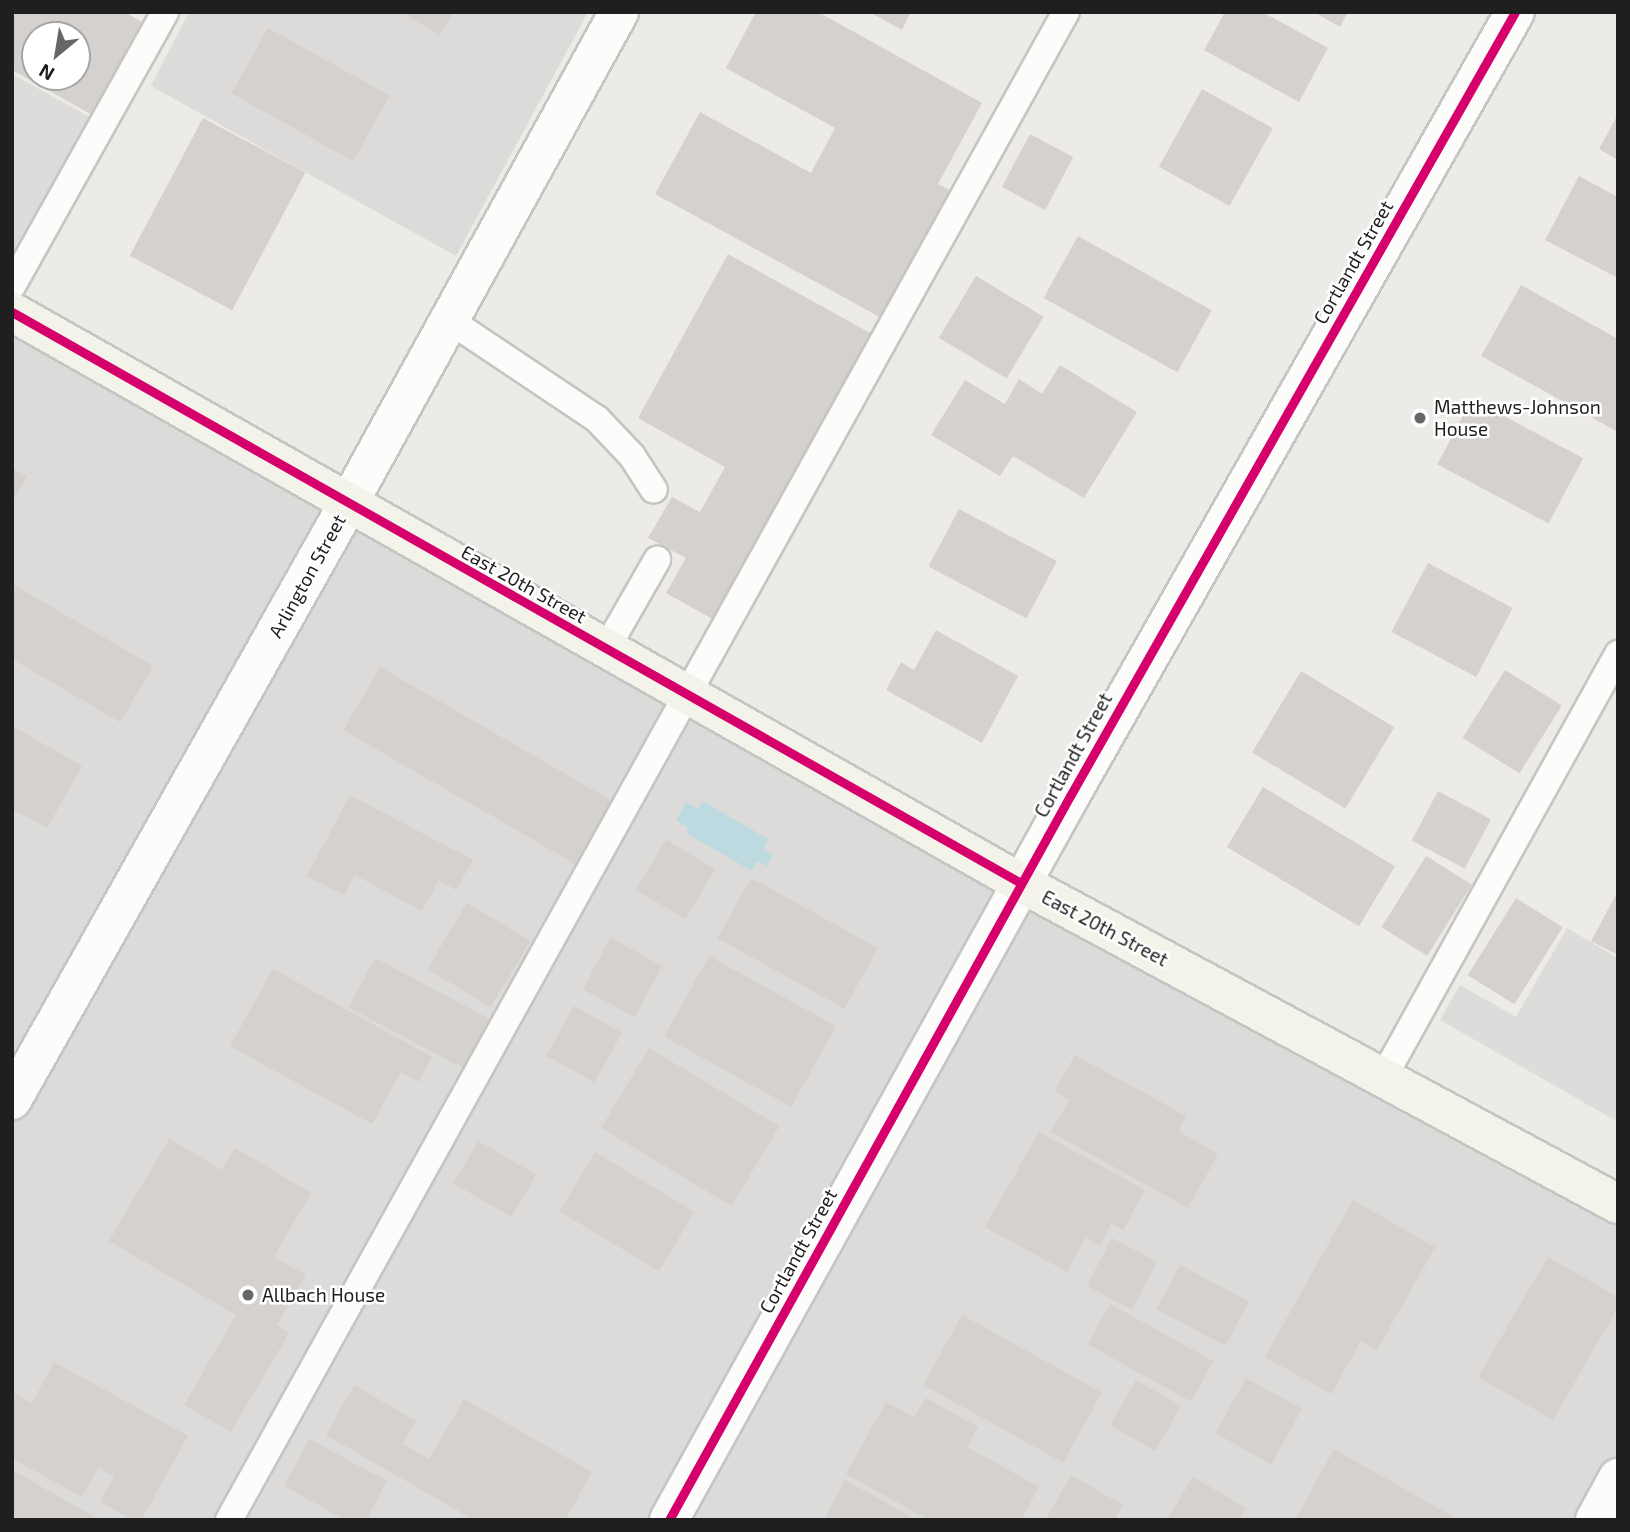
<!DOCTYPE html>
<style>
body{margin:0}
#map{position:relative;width:1630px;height:1532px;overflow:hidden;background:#edebe7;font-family:"Exo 2",sans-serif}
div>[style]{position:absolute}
.residential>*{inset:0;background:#dcdbd9}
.parking>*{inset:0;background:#dddcdb;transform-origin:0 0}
.water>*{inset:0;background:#bcdadf}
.building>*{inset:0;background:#d4d1ce;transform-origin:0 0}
.roads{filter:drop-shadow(2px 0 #c6c5c3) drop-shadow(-2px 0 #c6c5c3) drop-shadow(0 2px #c6c5c3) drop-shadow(0 -2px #c6c5c3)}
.lane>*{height:26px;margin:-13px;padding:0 13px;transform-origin:13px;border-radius:13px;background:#fcfcfb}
.street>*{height:38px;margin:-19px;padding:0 19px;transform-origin:19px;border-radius:19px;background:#fcfcfb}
.secondary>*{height:38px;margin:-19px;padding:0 19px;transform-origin:19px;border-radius:19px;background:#f3f3ea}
.cycleway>*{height:9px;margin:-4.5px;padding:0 4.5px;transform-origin:4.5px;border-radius:4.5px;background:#d6006c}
.dots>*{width:19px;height:19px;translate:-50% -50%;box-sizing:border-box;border:4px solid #fff;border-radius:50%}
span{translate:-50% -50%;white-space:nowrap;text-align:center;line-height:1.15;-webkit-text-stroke:5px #fff;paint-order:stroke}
.street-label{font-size:19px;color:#1f1f1f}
.poi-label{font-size:19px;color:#1f1f1f}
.left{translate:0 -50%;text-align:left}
.frame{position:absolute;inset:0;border:14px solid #1f1f1f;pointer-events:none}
.north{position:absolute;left:21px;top:21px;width:70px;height:70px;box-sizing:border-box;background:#fff;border:2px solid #a5a5a5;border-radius:50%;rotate:210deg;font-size:19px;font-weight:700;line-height:28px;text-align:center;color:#1f1f1f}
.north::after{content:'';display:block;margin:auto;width:24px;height:32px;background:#676665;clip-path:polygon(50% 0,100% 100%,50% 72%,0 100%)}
</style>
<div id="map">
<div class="residential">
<i style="clip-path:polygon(189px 12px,588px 12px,456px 256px,151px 86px)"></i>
<i style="clip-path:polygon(12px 308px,1618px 1201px,1618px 1520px,12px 1520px)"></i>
</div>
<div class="parking">
<i style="clip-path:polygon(12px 74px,97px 121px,19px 261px,12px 257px)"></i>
<i style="clip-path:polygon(1567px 928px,1618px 958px,1618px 1122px,1440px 1020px,1460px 985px,1516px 1017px)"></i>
<i style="left:1237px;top:1130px;width:131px;height:143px;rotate:30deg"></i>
<i style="left:1380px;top:1155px;width:69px;height:46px;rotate:30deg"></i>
<i style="clip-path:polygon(1465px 1203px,1546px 1249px,1465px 1389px,1551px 1438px,1525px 1482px,1360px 1387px)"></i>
</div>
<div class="water">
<i style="clip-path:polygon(703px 801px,768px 839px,763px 849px,773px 855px,767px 866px,757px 861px,752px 871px,686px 833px,688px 828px,676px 820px,686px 802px,698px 809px)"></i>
</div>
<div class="building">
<i style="clip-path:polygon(evenodd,12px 12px,125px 12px,145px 24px,94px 116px,12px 70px,12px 12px,35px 35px,77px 35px,77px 77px,35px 77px,35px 35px)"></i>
<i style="clip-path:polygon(401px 12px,454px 12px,440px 35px)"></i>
<i style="clip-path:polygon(756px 12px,818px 12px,982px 103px,938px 184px,957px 194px,887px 321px,655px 194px,700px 112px,811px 173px,835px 128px,726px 68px)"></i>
<i style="clip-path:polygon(869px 12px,911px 12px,902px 30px)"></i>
<i style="clip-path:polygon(1225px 12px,1262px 12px,1328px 48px,1299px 102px,1204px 50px)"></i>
<i style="clip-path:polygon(1314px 12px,1348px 12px,1340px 27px)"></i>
<i style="left:268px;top:28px;width:139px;height:75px;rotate:29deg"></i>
<i style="left:1202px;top:89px;width:81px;height:89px;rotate:29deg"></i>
<i style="clip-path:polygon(1618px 114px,1618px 160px,1599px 149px)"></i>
<i style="left:203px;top:118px;width:116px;height:156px;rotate:28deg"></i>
<i style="left:1030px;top:134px;width:49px;height:60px;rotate:28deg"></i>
<i style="clip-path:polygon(1579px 176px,1618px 197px,1618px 278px,1545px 240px)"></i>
<i style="left:1078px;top:236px;width:153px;height:71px;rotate:29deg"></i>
<i style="clip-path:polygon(728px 254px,881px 339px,723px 625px,666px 593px,686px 558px,648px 538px,672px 497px,700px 512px,725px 467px,638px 418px)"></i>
<i style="left:976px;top:276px;width:79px;height:72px;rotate:31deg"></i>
<i style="clip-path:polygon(1521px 285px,1618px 339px,1618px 432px,1481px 356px)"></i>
<i style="clip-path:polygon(1060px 365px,1137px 412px,1084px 498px,1013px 456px,1000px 476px,931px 435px,965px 380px,1005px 404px,1019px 379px,1042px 394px)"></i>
<i style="left:1472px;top:399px;width:126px;height:74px;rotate:28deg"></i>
<i style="clip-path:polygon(12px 468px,27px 476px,12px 502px)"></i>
<i style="left:959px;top:509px;width:111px;height:65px;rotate:28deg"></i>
<i style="left:1428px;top:563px;width:96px;height:78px;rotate:28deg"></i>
<i style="clip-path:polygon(12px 584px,153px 666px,120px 722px,12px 659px)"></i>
<i style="clip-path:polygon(936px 630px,1018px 676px,982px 743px,886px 690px,901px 662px,914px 670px)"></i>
<i style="left:380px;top:667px;width:270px;height:73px;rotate:30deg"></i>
<i style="left:1505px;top:670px;width:67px;height:80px;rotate:32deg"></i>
<i style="left:1301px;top:671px;width:109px;height:95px;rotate:31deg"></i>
<i style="clip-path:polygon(12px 726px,82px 766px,47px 828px,12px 809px)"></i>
<i style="left:1263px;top:787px;width:154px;height:70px;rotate:31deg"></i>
<i style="left:1438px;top:791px;width:60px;height:56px;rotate:28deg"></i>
<i style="clip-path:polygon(350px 795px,473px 860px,456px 890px,439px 880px,422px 911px,355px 875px,344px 895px,307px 876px)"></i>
<i style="left:666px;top:840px;width:57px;height:58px;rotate:31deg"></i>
<i style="left:1426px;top:856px;width:54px;height:84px;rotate:32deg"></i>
<i style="left:751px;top:878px;width:145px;height:69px;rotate:29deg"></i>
<i style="clip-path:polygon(1618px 891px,1618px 955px,1591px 941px)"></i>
<i style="left:1516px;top:898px;width:55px;height:91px;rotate:32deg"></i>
<i style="left:467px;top:903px;width:74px;height:77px;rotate:31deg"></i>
<i style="left:610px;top:938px;width:59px;height:58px;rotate:28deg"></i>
<i style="left:709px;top:956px;width:145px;height:92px;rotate:29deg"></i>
<i style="left:375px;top:958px;width:129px;height:56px;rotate:28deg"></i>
<i style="clip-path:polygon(273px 969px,432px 1057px,419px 1082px,401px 1072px,372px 1124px,230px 1046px)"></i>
<i style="left:574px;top:1006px;width:55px;height:57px;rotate:29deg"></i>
<i style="left:649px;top:1048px;width:152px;height:93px;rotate:31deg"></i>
<i style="clip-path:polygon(1075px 1055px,1186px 1116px,1178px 1131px,1218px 1154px,1188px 1208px,1051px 1132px,1069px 1100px,1055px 1091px)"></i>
<i style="clip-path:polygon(1039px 1132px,1145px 1190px,1123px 1230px,1111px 1224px,1100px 1245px,1086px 1237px,1067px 1272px,985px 1227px)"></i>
<i style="clip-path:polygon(169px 1139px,222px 1170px,235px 1148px,311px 1193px,274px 1257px,306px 1275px,277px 1325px,289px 1333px,231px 1432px,184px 1405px,236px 1315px,109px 1241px)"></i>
<i style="left:478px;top:1141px;width:67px;height:49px;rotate:30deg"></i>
<i style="left:595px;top:1152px;width:116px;height:69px;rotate:31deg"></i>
<i style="clip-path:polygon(1353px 1200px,1435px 1247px,1377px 1350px,1361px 1341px,1331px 1394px,1265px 1357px)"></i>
<i style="left:1112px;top:1238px;width:51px;height:54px;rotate:28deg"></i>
<i style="clip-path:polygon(1548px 1257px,1618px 1297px,1618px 1307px,1553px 1420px,1478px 1377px)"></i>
<i style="left:1180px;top:1265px;width:78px;height:50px;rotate:28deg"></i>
<i style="left:1110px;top:1304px;width:118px;height:46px;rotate:29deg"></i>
<i style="left:962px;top:1315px;width:160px;height:80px;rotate:29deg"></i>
<i style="clip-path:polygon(54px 1362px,188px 1436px,141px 1520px,133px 1520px,100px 1502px,114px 1476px,98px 1467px,82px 1497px,12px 1458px,12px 1392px,32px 1403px)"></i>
<i style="left:1246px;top:1378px;width:64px;height:63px;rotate:29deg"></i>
<i style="left:1136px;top:1380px;width:52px;height:52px;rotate:30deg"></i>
<i style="clip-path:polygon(354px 1385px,416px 1421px,403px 1444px,429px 1459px,464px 1399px,592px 1472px,565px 1520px,474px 1520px,326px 1435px)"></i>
<i style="clip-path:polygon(926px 1398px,978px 1427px,967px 1447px,1039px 1487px,1021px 1520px,929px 1520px,846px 1474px,886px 1402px,914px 1417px)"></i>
<i style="clip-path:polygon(309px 1439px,387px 1481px,366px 1520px,346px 1520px,284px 1486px)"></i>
<i style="clip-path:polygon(1334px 1449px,1459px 1520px,1295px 1520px)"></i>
<i style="clip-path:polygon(12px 1470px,100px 1520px,12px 1520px)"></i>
<i style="clip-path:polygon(1071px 1475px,1123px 1505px,1114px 1520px,1045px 1520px)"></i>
<i style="clip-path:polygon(1193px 1477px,1246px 1508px,1239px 1520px,1167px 1520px)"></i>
<i style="clip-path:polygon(845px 1480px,917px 1520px,824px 1520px)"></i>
</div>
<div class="roads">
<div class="lane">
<i style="left:12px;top:286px;width:314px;rotate:-60.8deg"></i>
<i style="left:449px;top:320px;width:178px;rotate:33.8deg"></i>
<i style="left:597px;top:419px;width:51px;rotate:46.6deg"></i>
<i style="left:632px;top:456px;width:40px;rotate:57.1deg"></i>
<i style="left:606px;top:649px;width:103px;rotate:-60.2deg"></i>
<i style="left:1383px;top:1078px;width:485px;rotate:-61deg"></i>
<i style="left:229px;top:1520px;width:1725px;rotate:-60.97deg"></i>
</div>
<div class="street">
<i style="left:12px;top:1100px;width:684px;rotate:-60.59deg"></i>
<i style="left:348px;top:504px;width:562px;rotate:-61.15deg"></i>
<i style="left:669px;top:1520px;width:828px;rotate:-61.02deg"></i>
<i style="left:1070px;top:796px;width:901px;rotate:-60.42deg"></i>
<i style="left:1595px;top:1520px;width:48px;rotate:-61.3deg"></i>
</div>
<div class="secondary">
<i style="left:12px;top:312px;width:1159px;rotate:29.51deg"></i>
<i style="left:1021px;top:883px;width:678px;rotate:28.27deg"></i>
</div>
</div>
<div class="cycleway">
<i style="left:12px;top:312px;width:1159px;rotate:29.51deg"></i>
<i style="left:669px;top:1520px;width:828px;rotate:-61.02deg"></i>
<i style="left:1070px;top:796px;width:901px;rotate:-60.42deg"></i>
</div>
<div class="dots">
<i style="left:1420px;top:418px;background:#676665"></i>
<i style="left:248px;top:1295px;background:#676665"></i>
</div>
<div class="street-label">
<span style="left:1353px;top:262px;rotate:-60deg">Cortlandt Street</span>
<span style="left:307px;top:576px;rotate:-61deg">Arlington Street</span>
<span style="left:524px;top:584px;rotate:29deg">East 20th Street</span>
<span style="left:1073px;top:755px;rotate:-61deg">Cortlandt Street</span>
<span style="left:1105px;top:928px;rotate:28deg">East 20th Street</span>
<span style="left:798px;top:1251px;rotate:-61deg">Cortlandt Street</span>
</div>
<div class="poi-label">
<span class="left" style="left:1434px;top:418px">Matthews-Johnson<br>House</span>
<span class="left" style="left:262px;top:1295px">Allbach House</span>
</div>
<div class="frame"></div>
<div class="north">N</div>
</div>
